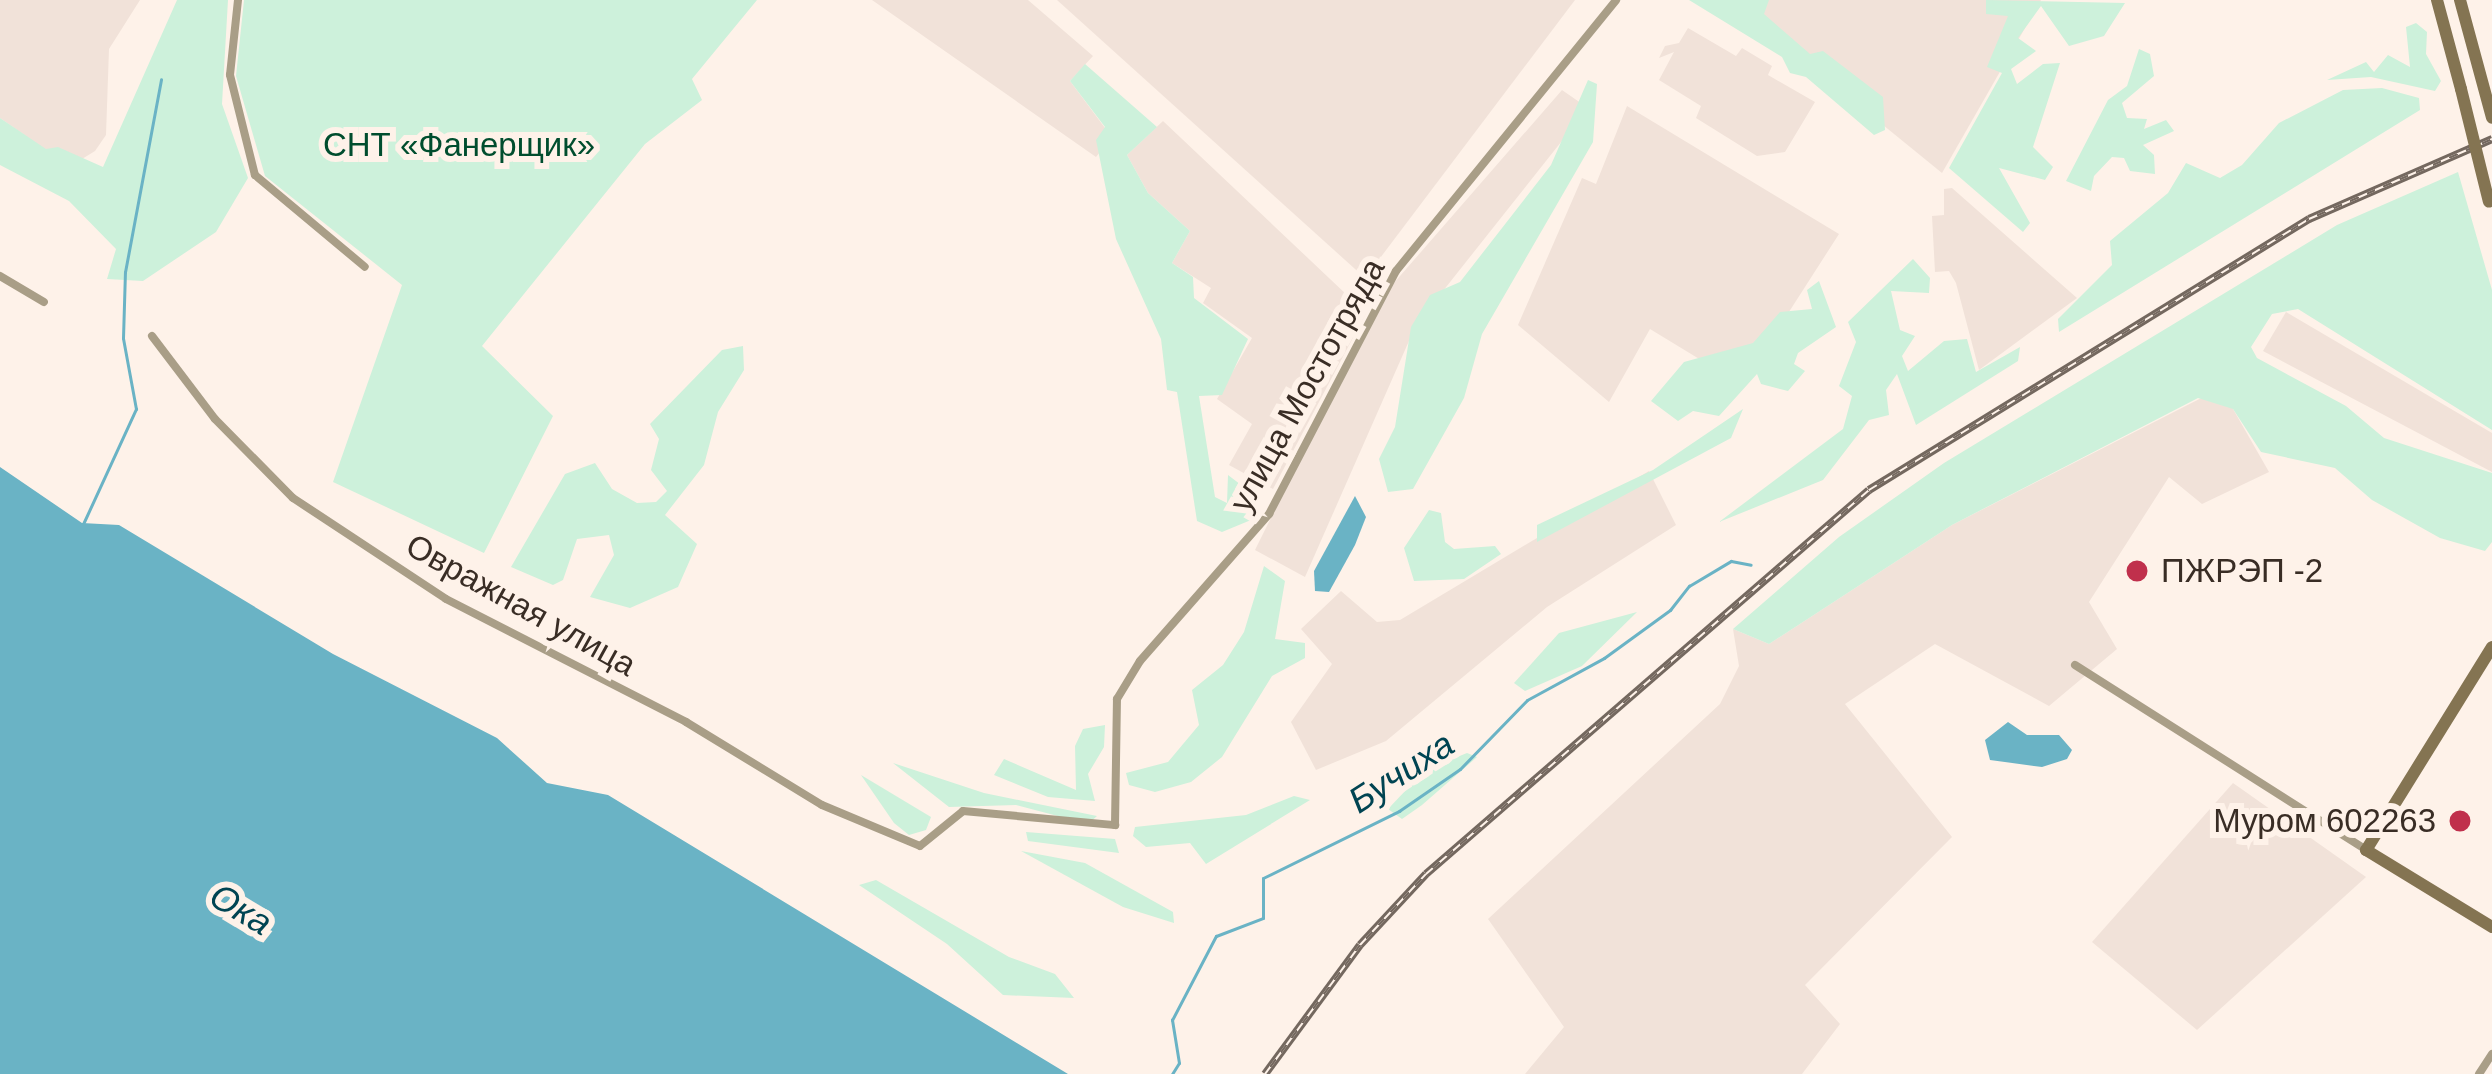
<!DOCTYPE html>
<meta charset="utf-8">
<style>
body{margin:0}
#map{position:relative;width:2492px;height:1074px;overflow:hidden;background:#fef2e9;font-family:Helvetica,sans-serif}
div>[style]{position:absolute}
.built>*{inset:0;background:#f1e2d9}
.green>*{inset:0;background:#cdf1db}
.water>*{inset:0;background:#6ab3c5}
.stream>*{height:3px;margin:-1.5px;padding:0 1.5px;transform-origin:1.5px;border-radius:1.5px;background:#6ab3c5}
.street>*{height:8px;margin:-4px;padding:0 4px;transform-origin:4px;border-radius:4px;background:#a99e87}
.secondary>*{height:12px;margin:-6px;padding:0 6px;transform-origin:6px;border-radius:6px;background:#847452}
.rail>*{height:8px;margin-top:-4px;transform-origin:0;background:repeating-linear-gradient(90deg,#fef2e9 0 9px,#74685f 0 18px);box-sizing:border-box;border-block:3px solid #74685f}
.secondary-bridge>*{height:12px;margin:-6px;padding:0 6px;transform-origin:6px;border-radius:6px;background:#847452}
.dots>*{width:33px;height:33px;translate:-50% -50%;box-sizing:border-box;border:6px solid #fef2e9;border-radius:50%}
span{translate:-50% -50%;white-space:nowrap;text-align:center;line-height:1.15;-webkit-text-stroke:12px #fef2e9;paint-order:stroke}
.park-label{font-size:33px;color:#004d2e}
.street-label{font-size:33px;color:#392d25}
.poi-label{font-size:33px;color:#392d25}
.left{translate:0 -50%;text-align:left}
.right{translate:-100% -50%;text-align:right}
.water-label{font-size:36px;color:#004452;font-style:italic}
</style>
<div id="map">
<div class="built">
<i style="clip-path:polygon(0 0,140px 0,109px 49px,106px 135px,95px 151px,82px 159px,46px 150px,0 118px)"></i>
<i style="clip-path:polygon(872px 0,1028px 0,1093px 56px,1070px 81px,1105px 128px,1104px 147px,1096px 157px)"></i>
<i style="clip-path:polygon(1057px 0,1575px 0,1365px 278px)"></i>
<i style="clip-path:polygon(1758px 0,2041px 0,1942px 173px,1749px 16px)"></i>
<i style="clip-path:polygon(1688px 28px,1736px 56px,1742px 48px,1772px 66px,1768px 75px,1815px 102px,1785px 152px,1757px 156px,1696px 118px,1701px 106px,1659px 80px,1674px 52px,1659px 58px,1665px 46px,1679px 43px)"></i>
<i style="clip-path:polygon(1562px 90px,1588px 108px,1416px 325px,1305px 577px,1255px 550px,1380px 299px)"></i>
<i style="clip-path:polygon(1627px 106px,1839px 234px,1742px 385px,1650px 329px,1609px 402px,1518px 325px,1582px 178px,1596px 184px)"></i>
<i style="clip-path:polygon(1163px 121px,1366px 313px,1273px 489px,1229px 465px,1252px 424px,1217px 399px,1252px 338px,1203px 303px,1211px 288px,1172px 263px,1190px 231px,1148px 193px,1127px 155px)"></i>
<i style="clip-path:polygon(1952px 188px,2077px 298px,1979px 370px,1956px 283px,1949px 271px,1935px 272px,1932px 216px,1944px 215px,1944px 189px)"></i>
<i style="clip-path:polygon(2286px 312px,2492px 433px,2492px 472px,2263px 351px)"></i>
<i style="clip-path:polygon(2221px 388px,2269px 472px,2202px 504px,2169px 477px,2089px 602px,2117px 649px,2049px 706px,1935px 644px,1845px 704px,1952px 837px,1805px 985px,1840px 1024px,1802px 1074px,1525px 1074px,1564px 1027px,1488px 919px,1720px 704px,1739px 666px,1733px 629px,1769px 644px,1952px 525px)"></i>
<i style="clip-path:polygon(1649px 471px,1676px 525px,1547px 607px,1386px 741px,1316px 770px,1291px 722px,1332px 664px,1301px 629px,1341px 591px,1377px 622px,1400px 620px)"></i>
<i style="clip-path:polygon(2233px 783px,2366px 877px,2197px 1030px,2092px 942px)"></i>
</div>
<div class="green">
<i style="clip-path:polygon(177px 0,228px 0,222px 104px,248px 178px,216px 232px,143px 281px,107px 279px,116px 249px,69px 201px,0 165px,0 118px,46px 149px,58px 147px,103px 167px)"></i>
<i style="clip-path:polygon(244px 0,757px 0,692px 79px,702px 100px,645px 144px,482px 346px,553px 416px,484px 553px,333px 482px,402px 285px,265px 176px,236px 76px)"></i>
<i style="clip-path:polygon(1689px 0,1769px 0,1764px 14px,1810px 54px,1823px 51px,1883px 97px,1885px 130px,1874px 135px,1806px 77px,1790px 73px,1782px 57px)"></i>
<i style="clip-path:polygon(1986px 0,2125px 3px,2104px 36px,2069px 46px,2041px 6px,2018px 38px,2036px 51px,2011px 69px,2017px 84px,2043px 64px,2060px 63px,2033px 147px,2053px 167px,2045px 180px,1999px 168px,2030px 223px,2023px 232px,1949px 168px,2002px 73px,1987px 67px,2008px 16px,1986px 14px)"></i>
<i style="clip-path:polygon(2416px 23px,2427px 32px,2426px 54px,2441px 81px,2435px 91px,2371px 77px,2327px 80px,2366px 62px,2374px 72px,2388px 55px,2410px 67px,2406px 27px)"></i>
<i style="clip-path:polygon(2139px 49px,2150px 54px,2154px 76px,2122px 103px,2127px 118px,2147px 119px,2144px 129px,2166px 120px,2174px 131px,2143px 145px,2154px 155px,2155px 174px,2130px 171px,2124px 158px,2112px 157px,2094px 176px,2091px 191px,2066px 181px,2108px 100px,2127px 86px)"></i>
<i style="clip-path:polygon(1085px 64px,1157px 127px,1127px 155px,1148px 193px,1190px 231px,1172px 263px,1193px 277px,1194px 298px,1248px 339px,1222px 395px,1199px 396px,1215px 497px,1227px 503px,1228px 475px,1261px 500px,1251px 520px,1222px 532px,1197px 521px,1177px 392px,1167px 390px,1161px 339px,1116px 239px,1096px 140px,1105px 127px,1070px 81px)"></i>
<i style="clip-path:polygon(1588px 80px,1597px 84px,1593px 142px,1482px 334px,1464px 398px,1413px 489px,1388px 492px,1379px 459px,1395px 427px,1411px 327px,1430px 295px,1460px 282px,1551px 165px)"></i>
<i style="clip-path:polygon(2382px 88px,2419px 98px,2420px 110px,2059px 332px,2058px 319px,2112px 265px,2110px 241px,2168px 193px,2186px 163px,2220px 178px,2242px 165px,2279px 123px,2343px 90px)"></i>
<i style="clip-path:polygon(2458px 172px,2492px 290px,2492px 430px,2298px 309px,2272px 314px,2251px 347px,2257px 358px,2346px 406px,2384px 438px,2492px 473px,2492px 542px,2485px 551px,2440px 538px,2372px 500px,2335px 468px,2261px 452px,2233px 409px,2198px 398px,1952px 525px,1769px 644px,1733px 629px,1839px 537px,1944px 463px,2337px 225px)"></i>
<i style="clip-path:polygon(1913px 259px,1930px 278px,1929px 293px,1891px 291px,1900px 330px,1915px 336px,1902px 356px,1908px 371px,1944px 341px,1967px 339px,1976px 372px,2020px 347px,2018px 361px,1916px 425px,1897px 374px,1886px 390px,1889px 415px,1869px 420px,1823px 480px,1719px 522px,1843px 429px,1852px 396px,1839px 386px,1856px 342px,1848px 322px)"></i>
<i style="clip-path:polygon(1819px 281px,1836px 327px,1798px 353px,1794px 364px,1805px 371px,1788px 391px,1761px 384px,1757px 374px,1719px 416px,1693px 411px,1678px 421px,1651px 401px,1684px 362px,1753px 343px,1780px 312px,1812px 309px,1807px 290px)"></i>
<i style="clip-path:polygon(743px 346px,744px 370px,718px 412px,704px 465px,665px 515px,697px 544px,678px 587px,630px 608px,590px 597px,614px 555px,609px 535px,577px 539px,563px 580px,553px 585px,511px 567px,565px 474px,595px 463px,612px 489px,637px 503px,656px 502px,667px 491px,651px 470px,659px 439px,650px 424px,722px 350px)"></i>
<i style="clip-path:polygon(1743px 409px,1731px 438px,1537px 542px,1537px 525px,1653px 470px)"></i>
<i style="clip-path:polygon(1429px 510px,1441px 513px,1445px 542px,1454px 549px,1495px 546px,1501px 554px,1464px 579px,1414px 581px,1404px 548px)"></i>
<i style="clip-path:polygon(1264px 566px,1285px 581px,1275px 639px,1305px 643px,1305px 658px,1272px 676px,1222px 757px,1191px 782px,1155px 792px,1129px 785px,1126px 773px,1168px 762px,1199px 725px,1192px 690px,1223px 665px,1244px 632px)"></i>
<i style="clip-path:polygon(1637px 612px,1582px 666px,1525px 691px,1514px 683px,1559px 633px)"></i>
<i style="clip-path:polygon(1105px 725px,1104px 747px,1088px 774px,1095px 801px,1048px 797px,994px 775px,1004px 759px,1076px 790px,1075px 746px,1083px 729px)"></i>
<i style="clip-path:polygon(1467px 753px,1477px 757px,1422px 805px,1402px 819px,1388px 809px,1425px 770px)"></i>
<i style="clip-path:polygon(893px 763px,984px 793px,1097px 816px,1088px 824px,1016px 805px,949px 807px)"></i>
<i style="clip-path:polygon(861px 775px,931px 817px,926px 830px,909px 835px,894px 823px)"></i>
<i style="clip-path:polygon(1294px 796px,1310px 800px,1206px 864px,1190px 843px,1146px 847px,1133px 836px,1135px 827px,1246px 815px)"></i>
<i style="clip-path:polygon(1026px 832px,1115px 839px,1119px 853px,1028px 841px)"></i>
<i style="clip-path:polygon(1021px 851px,1085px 863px,1173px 912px,1174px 923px,1123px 907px)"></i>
<i style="clip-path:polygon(876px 880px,1009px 957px,1055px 974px,1074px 998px,1003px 995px,947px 944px,859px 885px)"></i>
</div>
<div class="water">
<i style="clip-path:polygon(0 467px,82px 523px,119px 525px,333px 654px,497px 738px,547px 783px,608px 795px,1068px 1074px,0 1074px)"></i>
<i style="clip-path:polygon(1355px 496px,1366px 517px,1355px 545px,1329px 592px,1315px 591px,1314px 571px)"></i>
<i style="clip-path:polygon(2008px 722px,2027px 735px,2059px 735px,2072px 750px,2067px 759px,2042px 767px,1990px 760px,1985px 740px)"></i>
</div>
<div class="stream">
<i style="left:83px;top:524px;width:127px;rotate:-65.3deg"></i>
<i style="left:136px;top:409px;width:72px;rotate:-100.4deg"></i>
<i style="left:123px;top:338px;width:66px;rotate:-88.3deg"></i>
<i style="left:125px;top:272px;width:196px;rotate:-79.4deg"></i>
<i style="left:1172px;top:1074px;width:13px;rotate:-58deg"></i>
<i style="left:1179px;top:1063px;width:44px;rotate:-99.2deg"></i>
<i style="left:1172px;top:1020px;width:95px;rotate:-62.4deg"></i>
<i style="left:1216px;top:936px;width:50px;rotate:-21deg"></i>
<i style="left:1263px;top:918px;width:40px;rotate:-90deg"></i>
<i style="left:1263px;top:878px;width:152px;rotate:-26.2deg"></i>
<i style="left:1399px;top:811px;width:74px;rotate:-34.5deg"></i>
<i style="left:1460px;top:769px;width:96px;rotate:-45.8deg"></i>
<i style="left:1527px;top:700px;width:88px;rotate:-28.6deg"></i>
<i style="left:1604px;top:658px;width:82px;rotate:-36deg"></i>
<i style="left:1670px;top:610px;width:31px;rotate:-52deg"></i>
<i style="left:1689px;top:586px;width:49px;rotate:-30.8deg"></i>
<i style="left:1731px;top:561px;width:20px;rotate:11deg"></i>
</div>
<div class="street">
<i style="left:238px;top:0;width:75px;rotate:96.1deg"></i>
<i style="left:230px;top:75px;width:103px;rotate:76deg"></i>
<i style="left:255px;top:175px;width:143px;rotate:39.9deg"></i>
<i style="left:0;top:276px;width:51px;rotate:30.6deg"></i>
<i style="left:152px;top:336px;width:104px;rotate:52.8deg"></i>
<i style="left:215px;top:419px;width:111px;rotate:45.4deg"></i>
<i style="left:293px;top:498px;width:183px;rotate:33.4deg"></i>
<i style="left:446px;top:599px;width:270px;rotate:27.1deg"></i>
<i style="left:686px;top:722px;width:159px;rotate:31.4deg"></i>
<i style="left:822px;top:805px;width:106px;rotate:22.7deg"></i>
<i style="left:920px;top:846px;width:55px;rotate:-39.1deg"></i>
<i style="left:963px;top:811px;width:153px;rotate:5.3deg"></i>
<i style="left:1115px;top:825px;width:126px;rotate:-89.1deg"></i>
<i style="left:1117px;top:699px;width:44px;rotate:-58.8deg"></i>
<i style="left:1140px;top:661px;width:196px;rotate:-48.7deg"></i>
<i style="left:1269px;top:514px;width:274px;rotate:-62.4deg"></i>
<i style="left:1396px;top:271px;width:349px;rotate:-50.9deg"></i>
<i style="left:2075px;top:665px;width:345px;rotate:32.4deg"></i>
<i style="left:2479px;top:1074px;width:24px;rotate:-57deg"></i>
</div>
<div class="secondary">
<i style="left:2437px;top:0;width:92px;rotate:74.9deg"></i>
<i style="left:2460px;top:0;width:122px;rotate:74.8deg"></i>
<i style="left:2492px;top:647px;width:239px;rotate:121.8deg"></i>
<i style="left:2366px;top:850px;width:148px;rotate:31.4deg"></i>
</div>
<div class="rail">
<i style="left:1265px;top:1074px;width:160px;rotate:-53.6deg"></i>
<i style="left:1360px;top:945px;width:97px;rotate:-47.1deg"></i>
<i style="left:1426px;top:874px;width:586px;rotate:-40.92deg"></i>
<i style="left:1869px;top:490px;width:517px;rotate:-31.63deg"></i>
<i style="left:2309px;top:219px;width:200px;rotate:-23.6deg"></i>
</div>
<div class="secondary-bridge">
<i style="left:2461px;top:89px;width:116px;rotate:76.1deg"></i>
</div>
<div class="dots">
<i style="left:2137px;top:571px;background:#c0304c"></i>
<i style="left:2460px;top:821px;background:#c0304c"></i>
</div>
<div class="park-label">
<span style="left:459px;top:145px">СНТ «Фанерщик»</span>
</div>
<div class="street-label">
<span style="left:1307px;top:385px;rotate:-61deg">улица Мостотряда</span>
<span style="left:521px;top:605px;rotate:29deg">Овражная улица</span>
</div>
<div class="poi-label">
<span class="left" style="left:2161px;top:571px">ПЖРЭП -2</span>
<span class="right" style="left:2436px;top:821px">Муром 602263</span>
</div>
<div class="water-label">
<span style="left:1401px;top:772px;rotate:-33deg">Бучиха</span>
<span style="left:241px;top:909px;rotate:31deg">Ока</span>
</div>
</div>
